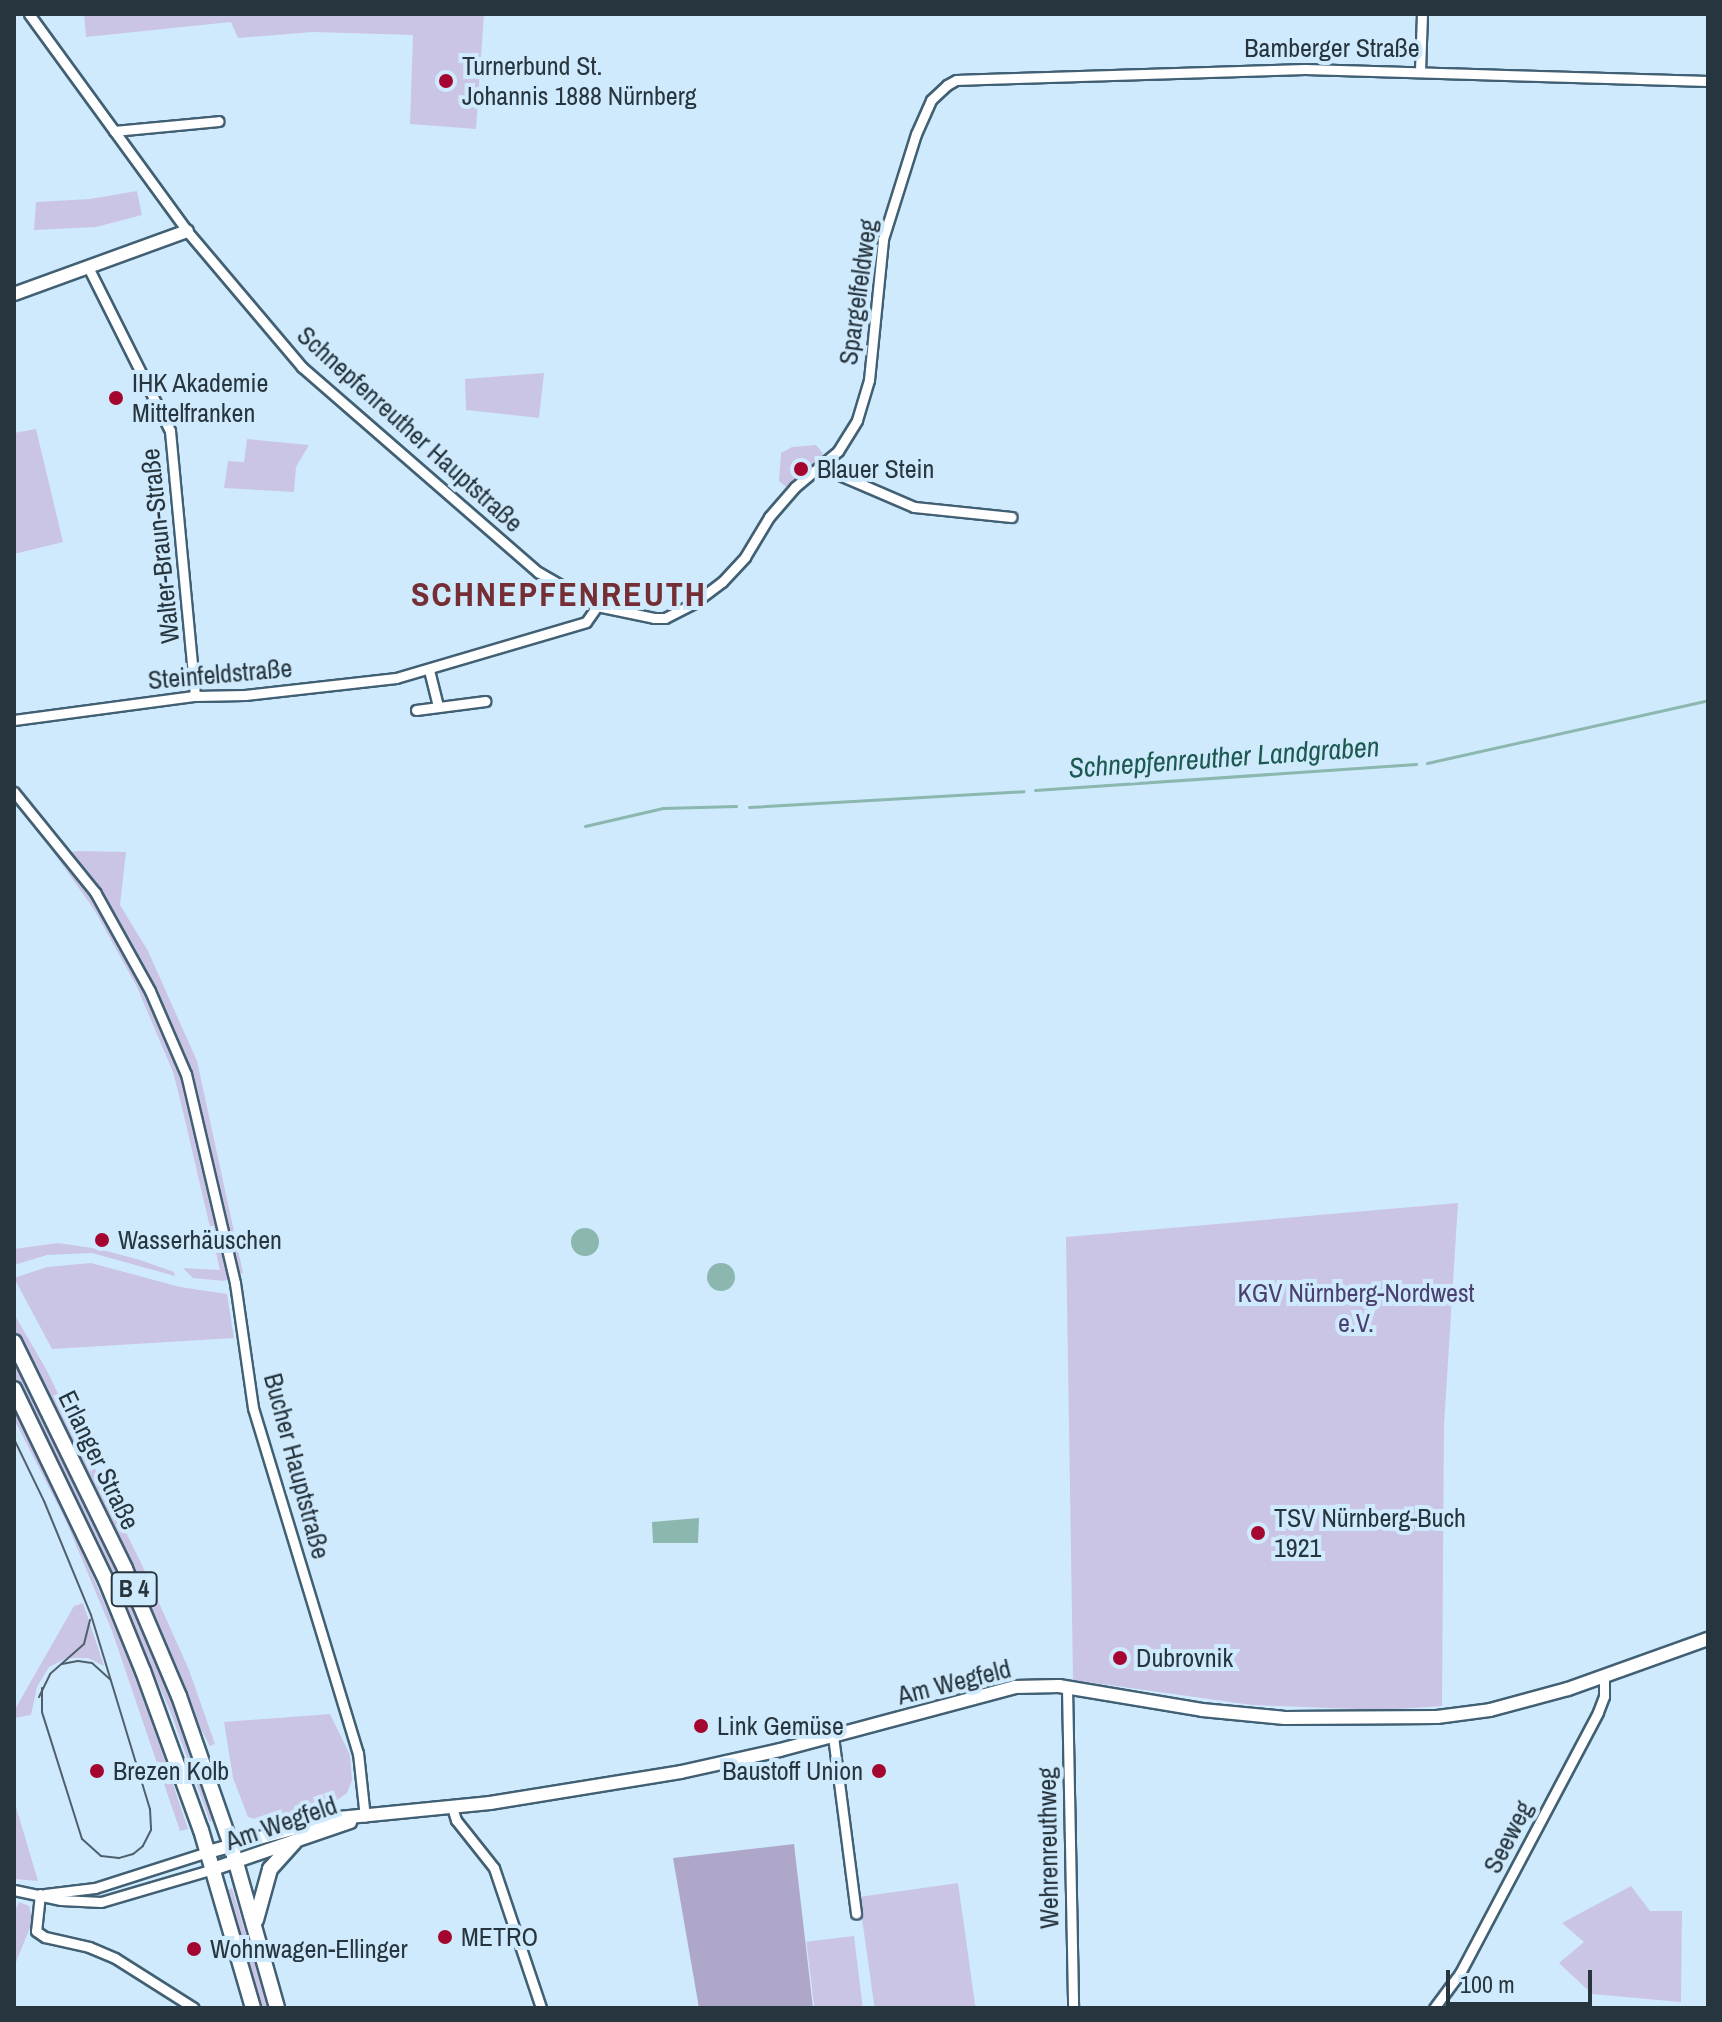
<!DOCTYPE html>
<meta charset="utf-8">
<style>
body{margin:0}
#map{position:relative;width:1722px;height:2022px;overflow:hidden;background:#cfeafd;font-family:"Archivo Narrow",sans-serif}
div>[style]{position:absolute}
.green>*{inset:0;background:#cbc5e5;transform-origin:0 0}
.forest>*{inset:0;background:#aea7ca}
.water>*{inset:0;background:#8bb7ae}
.round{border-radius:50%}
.stream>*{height:3px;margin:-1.5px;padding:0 1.5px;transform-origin:1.5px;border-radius:1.5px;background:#8bb7ae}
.roads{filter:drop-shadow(2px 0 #426074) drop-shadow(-2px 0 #426074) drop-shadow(0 2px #426074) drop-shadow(0 -2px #426074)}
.minor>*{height:9px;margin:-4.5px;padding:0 4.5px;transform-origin:4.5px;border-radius:4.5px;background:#fff}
.tertiary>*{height:12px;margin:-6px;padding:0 6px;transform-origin:6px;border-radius:6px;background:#fff}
.primary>*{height:14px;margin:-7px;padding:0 7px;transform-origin:7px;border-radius:7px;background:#fff}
.tram>*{height:2px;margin:-1px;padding:0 1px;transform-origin:1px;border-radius:1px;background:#4f606c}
.dots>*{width:22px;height:22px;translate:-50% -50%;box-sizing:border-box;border:4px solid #cfeafd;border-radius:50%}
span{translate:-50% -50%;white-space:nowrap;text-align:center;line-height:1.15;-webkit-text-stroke:8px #cfeafd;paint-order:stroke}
.shield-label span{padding:2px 6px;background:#cfeafd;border:2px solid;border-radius:6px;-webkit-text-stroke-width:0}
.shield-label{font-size:24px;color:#27353e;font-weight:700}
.street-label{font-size:26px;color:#27353e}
.poi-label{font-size:26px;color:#27353e}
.left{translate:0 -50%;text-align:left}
.right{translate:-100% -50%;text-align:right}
.park-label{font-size:26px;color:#4a3f6e}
.water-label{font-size:28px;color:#1c5950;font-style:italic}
.district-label{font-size:34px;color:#752e34;font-weight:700;letter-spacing:2px}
.frame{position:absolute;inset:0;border:16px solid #27353e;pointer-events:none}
.scale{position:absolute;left:1446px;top:1970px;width:146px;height:36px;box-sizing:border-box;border:4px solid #27353e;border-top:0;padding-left:10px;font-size:24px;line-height:28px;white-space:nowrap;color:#27353e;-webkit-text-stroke:6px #cfeafd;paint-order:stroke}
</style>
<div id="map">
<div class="green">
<i style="clip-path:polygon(84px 14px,484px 14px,476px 129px,410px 124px,413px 35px,313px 32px,238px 38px,231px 22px,86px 37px)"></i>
<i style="clip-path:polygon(137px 191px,142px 215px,96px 227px,34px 230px,36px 202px,90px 199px)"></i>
<i style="clip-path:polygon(544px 373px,539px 418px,466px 410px,465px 379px)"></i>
<i style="clip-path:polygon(36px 429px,63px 542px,14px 554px,14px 433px)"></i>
<i style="clip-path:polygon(247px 439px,309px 445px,296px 467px,294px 492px,224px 488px,228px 461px,244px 462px)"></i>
<i style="clip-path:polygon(816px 445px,823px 453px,820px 461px,786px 487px,779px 481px,781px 453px,792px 447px)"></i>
<i style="clip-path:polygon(79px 851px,126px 852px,120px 905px,148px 951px,197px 1061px,243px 1273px,224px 1281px,193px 1278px,183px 1268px,220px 1270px,181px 1103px,173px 1072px,137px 987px,95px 911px,54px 853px)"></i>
<i style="clip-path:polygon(1458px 1203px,1444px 1425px,1442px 1706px,1384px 1710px,1252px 1705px,1073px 1680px,1066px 1237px)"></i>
<i style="clip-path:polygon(58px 1243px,99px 1249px,140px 1260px,174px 1272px,175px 1276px,92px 1253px,47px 1255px,14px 1265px,14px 1249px)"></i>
<i style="clip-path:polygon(91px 1263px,180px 1287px,227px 1294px,234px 1338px,52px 1349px,14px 1278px,47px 1267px)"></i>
<i style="clip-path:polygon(14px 1314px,46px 1369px,143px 1567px,189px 1670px,215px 1744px,210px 1746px,195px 1718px,133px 1572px,14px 1329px)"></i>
<i style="clip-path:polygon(14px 1354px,78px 1481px,160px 1664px,216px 1819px,210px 1822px,171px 1713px,133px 1626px,14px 1377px)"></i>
<i style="clip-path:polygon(14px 1401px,93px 1567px,91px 1572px,116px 1630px,122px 1632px,188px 1829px,180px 1831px,112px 1631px,65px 1519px,14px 1419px)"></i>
<i style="clip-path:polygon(83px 1603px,104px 1666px,88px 1658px,67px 1658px,49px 1667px,37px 1687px,31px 1715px,14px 1718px,14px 1711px,74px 1606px)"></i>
<i style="clip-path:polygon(330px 1714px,350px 1755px,352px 1780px,347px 1793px,321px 1812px,262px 1822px,248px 1817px,233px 1778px,224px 1722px)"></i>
<i style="clip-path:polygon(14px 1800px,38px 1881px,14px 1879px)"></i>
<i style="left:958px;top:1883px;width:126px;height:100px;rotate:82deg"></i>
<i style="clip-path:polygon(1631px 1886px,1650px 1911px,1682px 1911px,1681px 2002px,1592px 1994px,1559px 1963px,1584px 1942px,1562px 1923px)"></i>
<i style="clip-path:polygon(232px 1888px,268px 2008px,259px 2008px,226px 1891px)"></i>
<i style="clip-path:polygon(19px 1902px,29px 1906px,33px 1920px,14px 1967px,14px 1913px)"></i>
<i style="left:854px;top:1936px;width:73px;height:48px;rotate:83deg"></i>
</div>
<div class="forest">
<i style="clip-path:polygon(794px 1844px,813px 2008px,699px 2008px,673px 1858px)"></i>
</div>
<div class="water">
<i class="round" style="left:571px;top:1228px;width:28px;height:28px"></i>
<i class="round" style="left:707px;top:1263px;width:28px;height:28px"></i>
<i style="clip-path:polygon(699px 1518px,698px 1543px,653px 1543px,652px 1522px)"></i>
</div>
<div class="stream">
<i style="left:1427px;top:763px;width:288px;rotate:-12.6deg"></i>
<i style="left:1035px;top:790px;width:382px;rotate:-3.9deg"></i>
<i style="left:749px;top:807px;width:275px;rotate:-3.3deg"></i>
<i style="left:585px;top:826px;width:80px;rotate:-13deg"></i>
<i style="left:663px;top:808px;width:73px;rotate:-1.6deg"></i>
</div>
<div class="roads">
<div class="minor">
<i style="left:29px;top:14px;width:268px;rotate:53.9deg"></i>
<i style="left:187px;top:231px;width:178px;rotate:49.8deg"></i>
<i style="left:302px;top:367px;width:313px;rotate:41deg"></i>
<i style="left:538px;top:572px;width:68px;rotate:30deg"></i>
<i style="left:597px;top:606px;width:58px;rotate:11.9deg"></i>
<i style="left:654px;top:618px;width:11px"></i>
<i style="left:665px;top:618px;width:33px;rotate:-27deg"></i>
<i style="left:694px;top:603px;width:35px;rotate:-37deg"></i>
<i style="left:722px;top:582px;width:34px;rotate:-47deg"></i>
<i style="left:745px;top:557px;width:47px;rotate:-59deg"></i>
<i style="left:769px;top:517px;width:40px;rotate:-49deg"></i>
<i style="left:795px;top:487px;width:56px;rotate:-39.9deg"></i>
<i style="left:838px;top:451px;width:36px;rotate:-58deg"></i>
<i style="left:857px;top:420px;width:42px;rotate:-73.3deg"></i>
<i style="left:869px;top:380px;width:142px;rotate:-84.3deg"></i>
<i style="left:883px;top:239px;width:110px;rotate:-72.6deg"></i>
<i style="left:916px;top:134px;width:37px;rotate:-66deg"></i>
<i style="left:931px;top:100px;width:22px;rotate:-43deg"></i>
<i style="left:947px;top:85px;width:10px;rotate:-29deg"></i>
<i style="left:956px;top:80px;width:28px;rotate:-2deg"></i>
<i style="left:984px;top:79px;width:321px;rotate:-1.8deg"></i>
<i style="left:1305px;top:69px;width:403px;rotate:1.7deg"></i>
<i style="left:1420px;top:71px;width:57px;rotate:-88deg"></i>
<i style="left:114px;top:131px;width:105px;rotate:-5.4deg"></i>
<i style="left:88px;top:267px;width:183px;rotate:63.4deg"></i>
<i style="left:170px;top:431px;width:266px;rotate:84.6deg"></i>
<i style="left:821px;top:467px;width:101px;rotate:23.3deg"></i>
<i style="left:914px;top:507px;width:98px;rotate:5.9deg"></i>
<i style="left:429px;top:670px;width:38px;rotate:76deg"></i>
<i style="left:416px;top:710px;width:70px;rotate:-7.4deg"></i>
<i style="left:14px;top:720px;width:183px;rotate:-7.6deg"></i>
<i style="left:195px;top:696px;width:50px;rotate:-1.1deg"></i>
<i style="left:245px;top:695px;width:152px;rotate:-6.4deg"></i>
<i style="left:396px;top:678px;width:198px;rotate:-16.4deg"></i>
<i style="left:586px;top:622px;width:19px;rotate:-55deg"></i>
<i style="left:14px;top:792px;width:129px;rotate:51deg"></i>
<i style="left:95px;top:892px;width:113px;rotate:60.9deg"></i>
<i style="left:150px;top:991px;width:90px;rotate:66.6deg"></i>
<i style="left:186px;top:1074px;width:215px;rotate:76.8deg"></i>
<i style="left:235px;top:1283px;width:126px;rotate:81.8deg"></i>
<i style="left:253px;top:1408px;width:361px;rotate:73.1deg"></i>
<i style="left:358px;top:1753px;width:64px;rotate:83.8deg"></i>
<i style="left:1067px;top:1687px;width:321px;rotate:88.9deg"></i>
<i style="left:833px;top:1736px;width:179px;rotate:82.6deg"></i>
<i style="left:452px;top:1807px;width:14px;rotate:73deg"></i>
<i style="left:456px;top:1820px;width:61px;rotate:51.6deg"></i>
<i style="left:494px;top:1868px;width:148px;rotate:71.4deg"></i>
<i style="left:14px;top:1890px;width:48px;rotate:12deg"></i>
<i style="left:61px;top:1900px;width:40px;rotate:2.9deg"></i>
<i style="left:101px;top:1902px;width:117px;rotate:-16.4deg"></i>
<i style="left:40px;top:1894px;width:37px;rotate:96deg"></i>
<i style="left:36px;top:1931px;width:11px;rotate:34deg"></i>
<i style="left:45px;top:1937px;width:45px;rotate:12.8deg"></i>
<i style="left:89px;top:1947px;width:28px;rotate:23deg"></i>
<i style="left:115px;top:1958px;width:93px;rotate:32.3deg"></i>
<i style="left:45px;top:1894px;width:50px;rotate:-6.8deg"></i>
<i style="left:95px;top:1888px;width:119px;rotate:-17.7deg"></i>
<i style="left:1434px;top:2008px;width:44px;rotate:-53.4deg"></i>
<i style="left:1460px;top:1973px;width:295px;rotate:-62.1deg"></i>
<i style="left:1598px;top:1712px;width:17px;rotate:-69deg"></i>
<i style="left:1604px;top:1696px;width:18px;rotate:-90deg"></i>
</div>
<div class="tertiary">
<i style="left:14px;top:294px;width:184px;rotate:-20deg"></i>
<i style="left:208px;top:1852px;width:125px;rotate:-15.3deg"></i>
<i style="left:329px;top:1819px;width:162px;rotate:-5.7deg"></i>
<i style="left:490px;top:1803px;width:193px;rotate:-9.2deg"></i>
<i style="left:681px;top:1772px;width:101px;rotate:-12.5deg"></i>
<i style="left:780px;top:1750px;width:243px;rotate:-15deg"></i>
<i style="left:1015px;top:1687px;width:44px;rotate:-1.3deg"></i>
<i style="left:1059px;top:1686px;width:145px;rotate:9.5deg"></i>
<i style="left:1202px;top:1710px;width:83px;rotate:5.5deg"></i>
<i style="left:1285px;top:1718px;width:152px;rotate:-0.4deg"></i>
<i style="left:1437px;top:1717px;width:53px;rotate:-7.5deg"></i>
<i style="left:1490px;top:1710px;width:81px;rotate:-15.1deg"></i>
<i style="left:1568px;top:1689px;width:149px;rotate:-19.7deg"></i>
<i style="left:213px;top:1869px;width:145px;rotate:-18.9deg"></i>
</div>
<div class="primary">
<i style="left:14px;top:1342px;width:253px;rotate:63.9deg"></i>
<i style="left:125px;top:1569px;width:138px;rotate:67deg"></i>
<i style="left:179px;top:1696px;width:158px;rotate:70.8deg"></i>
<i style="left:231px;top:1845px;width:169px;rotate:74.2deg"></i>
<i style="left:14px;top:1389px;width:212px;rotate:64.3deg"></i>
<i style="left:106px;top:1580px;width:98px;rotate:67.9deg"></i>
<i style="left:143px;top:1671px;width:169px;rotate:70deg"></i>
<i style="left:201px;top:1830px;width:185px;rotate:73.7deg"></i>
<i style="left:256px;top:1920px;width:53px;rotate:-74.6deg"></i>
<i style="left:270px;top:1869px;width:36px;rotate:-48deg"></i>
</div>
</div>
<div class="tram">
<i style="left:14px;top:1439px;width:69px;rotate:64.2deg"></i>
<i style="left:44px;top:1501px;width:123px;rotate:67.6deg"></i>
<i style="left:91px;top:1615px;width:203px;rotate:73.1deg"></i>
<i style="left:150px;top:1809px;width:21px;rotate:87deg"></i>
<i style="left:151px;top:1830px;width:18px;rotate:117deg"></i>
<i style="left:143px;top:1846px;width:13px;rotate:141deg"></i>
<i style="left:133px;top:1854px;width:15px;rotate:164deg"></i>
<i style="left:119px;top:1858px;width:18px;rotate:-174deg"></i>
<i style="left:101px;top:1856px;width:25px;rotate:-138deg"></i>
<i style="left:82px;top:1839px;width:133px;rotate:-107.5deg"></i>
<i style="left:42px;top:1712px;width:24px;rotate:-90deg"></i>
<i style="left:62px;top:1664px;width:16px;rotate:-11deg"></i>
<i style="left:78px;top:1661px;width:14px;rotate:8deg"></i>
<i style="left:92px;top:1663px;width:25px;rotate:42deg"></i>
<i style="left:39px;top:1697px;width:25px;rotate:-64deg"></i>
<i style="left:50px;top:1674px;width:45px;rotate:-41.4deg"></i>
<i style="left:84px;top:1644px;width:25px;rotate:-76deg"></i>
</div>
<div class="dots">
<i style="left:446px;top:81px;background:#a4062f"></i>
<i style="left:116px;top:398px;background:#a4062f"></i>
<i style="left:801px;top:469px;background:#a4062f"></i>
<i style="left:102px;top:1240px;background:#a4062f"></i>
<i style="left:1258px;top:1533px;background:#a4062f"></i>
<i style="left:1120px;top:1658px;background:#a4062f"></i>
<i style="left:701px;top:1726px;background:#a4062f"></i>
<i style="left:97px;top:1771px;background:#a4062f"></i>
<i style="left:879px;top:1771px;background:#a4062f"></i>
<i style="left:445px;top:1937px;background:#a4062f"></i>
<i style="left:194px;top:1949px;background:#a4062f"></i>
</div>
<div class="shield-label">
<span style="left:134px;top:1589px">B 4</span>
</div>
<div class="street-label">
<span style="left:1332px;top:48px">Bamberger Straße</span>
<span style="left:858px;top:292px;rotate:-82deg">Spargelfeldweg</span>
<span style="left:410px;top:429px;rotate:42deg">Schnepfenreuther Hauptstraße</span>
<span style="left:160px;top:546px;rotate:-96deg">Walter-Braun-Straße</span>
<span style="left:220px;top:674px;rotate:-5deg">Steinfeldstraße</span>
<span style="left:99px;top:1460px;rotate:64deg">Erlanger Straße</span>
<span style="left:297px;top:1466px;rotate:75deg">Bucher Hauptstraße</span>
<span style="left:954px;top:1682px;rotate:-14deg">Am Wegfeld</span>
<span style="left:281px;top:1823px;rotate:-19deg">Am Wegfeld</span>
<span style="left:1508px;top:1837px;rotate:-63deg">Seeweg</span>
<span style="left:1048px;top:1848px;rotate:-91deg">Wehrenreuthweg</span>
</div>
<div class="poi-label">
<span class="left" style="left:462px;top:81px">Turnerbund St.<br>Johannis 1888 Nürnberg</span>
<span class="left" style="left:132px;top:398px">IHK Akademie<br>Mittelfranken</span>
<span class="left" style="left:817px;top:469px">Blauer Stein</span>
<span class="left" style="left:118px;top:1240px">Wasserhäuschen</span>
<span class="left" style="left:1274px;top:1533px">TSV Nürnberg-Buch<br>1921</span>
<span class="left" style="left:1136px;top:1658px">Dubrovnik</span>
<span class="left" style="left:717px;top:1726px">Link Gemüse</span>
<span class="left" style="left:113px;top:1771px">Brezen Kolb</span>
<span class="right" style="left:863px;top:1771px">Baustoff Union</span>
<span class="left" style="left:461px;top:1937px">METRO</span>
<span class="left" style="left:210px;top:1949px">Wohnwagen-Ellinger</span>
</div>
<div class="park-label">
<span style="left:1356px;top:1308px">KGV Nürnberg-Nordwest<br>e.V.</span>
</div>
<div class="water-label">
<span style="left:1224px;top:757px;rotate:-4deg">Schnepfenreuther Landgraben</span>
</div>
<div class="district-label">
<span style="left:559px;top:595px">SCHNEPFENREUTH</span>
</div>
<div class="frame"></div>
<div class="scale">100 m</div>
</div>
